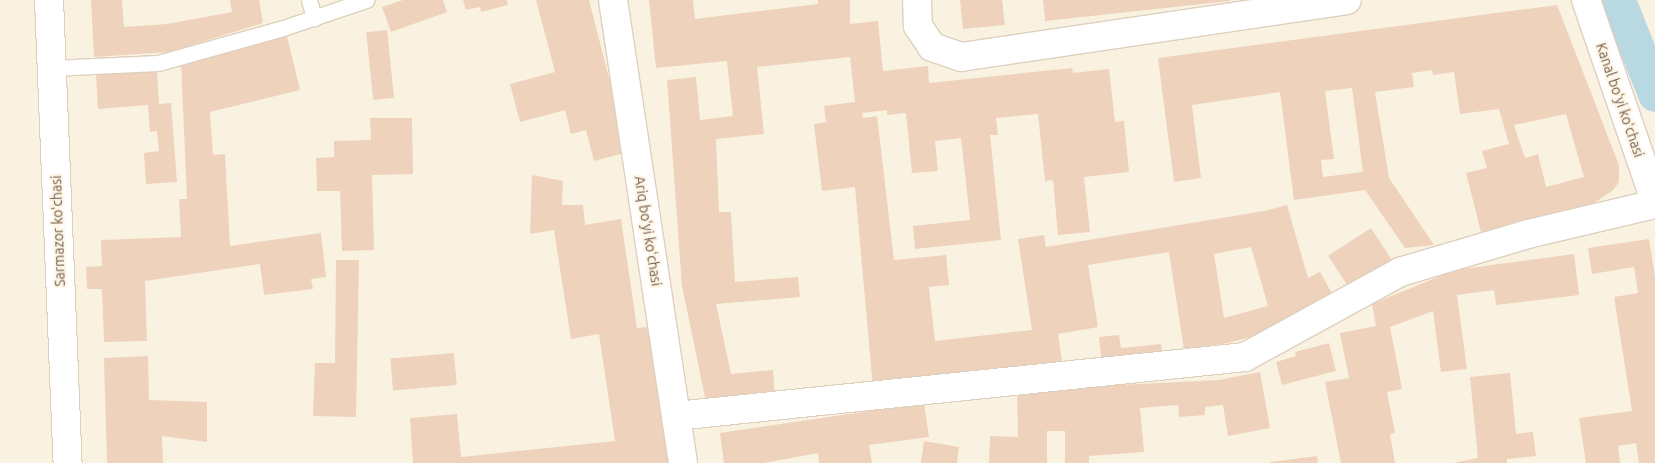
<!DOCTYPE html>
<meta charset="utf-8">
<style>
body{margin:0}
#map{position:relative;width:1655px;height:463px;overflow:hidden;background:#faf2e1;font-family:Ubuntu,sans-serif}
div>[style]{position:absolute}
.canal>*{height:35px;margin:-17.5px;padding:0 17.5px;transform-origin:17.5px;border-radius:17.5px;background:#b8d9e2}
.building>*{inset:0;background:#eed2bb;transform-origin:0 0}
.roads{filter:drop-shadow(1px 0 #decfbe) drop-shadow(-1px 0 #decfbe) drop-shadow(0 1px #decfbe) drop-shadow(0 -1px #decfbe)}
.service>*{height:15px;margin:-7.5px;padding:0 7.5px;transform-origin:7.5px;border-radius:7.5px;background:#fff}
.minor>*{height:28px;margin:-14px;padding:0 14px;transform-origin:14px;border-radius:14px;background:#fff}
span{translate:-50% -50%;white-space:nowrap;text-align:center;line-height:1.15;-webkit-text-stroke:4.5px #fef6e7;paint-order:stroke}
.street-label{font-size:14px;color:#705a4a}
</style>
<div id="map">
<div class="canal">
<i style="left:1618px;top:0;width:101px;rotate:68.5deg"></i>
</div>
<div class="building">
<i style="clip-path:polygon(91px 0,122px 0,124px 27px,167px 24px,232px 12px,230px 0,259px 0,263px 23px,169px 52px,94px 57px)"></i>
<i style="clip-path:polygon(403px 0,443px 0,447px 12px,391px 32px,382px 7px)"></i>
<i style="clip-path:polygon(463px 0,507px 0,508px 5px,481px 12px,480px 7px,466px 10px)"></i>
<i style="clip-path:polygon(536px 0,589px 0,628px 152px,594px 161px,586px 130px,571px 134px,565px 110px,520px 122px,510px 84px,555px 72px)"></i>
<i style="clip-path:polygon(evenodd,649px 0,693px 0,695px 19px,818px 4px,818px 0,850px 0,850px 24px,878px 21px,883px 71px,928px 66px,929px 83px,1072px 68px,1073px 73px,1109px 69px,1115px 122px,1124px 121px,1129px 172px,1084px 177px,1090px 232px,1058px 235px,1053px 180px,1045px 181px,1038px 114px,996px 118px,998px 135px,990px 135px,1001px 240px,915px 249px,913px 226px,970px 220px,961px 138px,935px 141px,938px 171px,912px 173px,906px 113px,887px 115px,887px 110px,862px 113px,863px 118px,877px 116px,894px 260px,946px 255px,949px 285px,929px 287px,935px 341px,1032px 330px,1018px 239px,1044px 235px,1046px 247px,1264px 211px,1287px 205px,1308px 278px,1320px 272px,1337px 302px,1296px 325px,1228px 343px,1184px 350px,1169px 252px,1088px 265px,1098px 327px,1058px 334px,1063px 367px,873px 388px,855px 187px,822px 191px,814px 124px,826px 122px,824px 106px,855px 102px,850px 57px,757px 67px,764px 134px,716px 139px,719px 212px,731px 212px,735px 282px,798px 277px,800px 297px,716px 304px,731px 374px,773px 370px,775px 401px,707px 407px,682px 286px,667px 80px,696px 77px,700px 120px,733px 116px,727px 61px,656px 68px,649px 0,1251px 247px,1268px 306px,1224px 318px,1214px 254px,1251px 247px)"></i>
<i style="clip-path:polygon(960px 0,1002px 0,1005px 25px,963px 29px)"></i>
<i style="clip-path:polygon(1043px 0,1230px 0,1230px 1px,1045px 21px)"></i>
<i style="clip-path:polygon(evenodd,1557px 5px,1619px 165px,1619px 182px,1613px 190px,1594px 203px,1481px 232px,1466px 173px,1487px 168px,1482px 151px,1509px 144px,1499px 109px,1460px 114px,1454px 72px,1433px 75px,1432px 70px,1412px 73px,1414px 87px,1375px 92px,1389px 178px,1434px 245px,1405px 248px,1365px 190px,1294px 200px,1280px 92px,1192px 105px,1201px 178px,1174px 182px,1158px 58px,1557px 5px,1352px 88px,1363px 172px,1323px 177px,1321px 160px,1334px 159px,1325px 91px,1352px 88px,1557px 5px,1566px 114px,1584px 177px,1546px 187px,1538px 154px,1525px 158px,1514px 125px,1566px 114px)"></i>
<i style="left:387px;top:30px;width:68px;height:21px;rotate:84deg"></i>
<i style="clip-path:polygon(287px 36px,300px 90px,210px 112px,213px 155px,225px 154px,230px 246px,321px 233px,326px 277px,311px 279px,313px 289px,264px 295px,260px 264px,145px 281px,147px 341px,104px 342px,102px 289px,87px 289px,86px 267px,102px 266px,101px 240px,181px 237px,179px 199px,187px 199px,181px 62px)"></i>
<i style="clip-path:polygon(157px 70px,159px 104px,171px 103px,177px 182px,146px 184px,144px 153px,159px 151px,157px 131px,150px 132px,148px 105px,98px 109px,96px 75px)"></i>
<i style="clip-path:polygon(370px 118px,412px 118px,413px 174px,372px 175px,374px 250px,342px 251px,340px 191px,317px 191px,316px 158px,334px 157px,334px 141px,371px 140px)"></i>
<i style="clip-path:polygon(532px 175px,563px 181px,562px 205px,583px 205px,585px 225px,621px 219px,637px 328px,648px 327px,668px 463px,413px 463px,410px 418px,457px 414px,461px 457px,615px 441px,599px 334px,571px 339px,554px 230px,530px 234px)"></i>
<i style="left:1371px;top:228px;width:42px;height:51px;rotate:57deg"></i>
<i style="clip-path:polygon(1649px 239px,1655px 277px,1655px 463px,1639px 463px,1636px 443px,1618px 446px,1620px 463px,1586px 463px,1579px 418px,1632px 411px,1614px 297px,1638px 293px,1634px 267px,1592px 274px,1588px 248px)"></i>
<i style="clip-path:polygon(1574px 254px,1579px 295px,1496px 305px,1494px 290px,1457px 295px,1467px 369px,1441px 372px,1433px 311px,1390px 327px,1402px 389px,1387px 392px,1395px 433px,1390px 434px,1395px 463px,1341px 463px,1325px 382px,1349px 378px,1340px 333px,1376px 326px,1372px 304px,1455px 270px)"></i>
<i style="clip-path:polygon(336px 260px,359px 260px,356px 417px,313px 416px,315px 363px,335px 363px)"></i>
<i style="clip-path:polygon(1119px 335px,1121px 348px,1161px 344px,1163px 359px,1102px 365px,1099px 337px)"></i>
<i style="clip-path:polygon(1329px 343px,1336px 371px,1282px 385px,1276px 362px,1296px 356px,1295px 352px)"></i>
<i style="left:454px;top:353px;width:32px;height:64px;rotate:85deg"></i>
<i style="clip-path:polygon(148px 356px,149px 400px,207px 402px,207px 442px,162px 436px,163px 463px,107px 463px,104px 358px)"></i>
<i style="clip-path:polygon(1260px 372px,1270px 428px,1228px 436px,1223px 405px,1205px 407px,1205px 415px,1179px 417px,1178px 405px,1140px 408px,1144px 452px,1089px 456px,1089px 463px,1065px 463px,1065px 431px,1047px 431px,1047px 463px,989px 463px,990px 436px,1018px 437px,1017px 390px,1219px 380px)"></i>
<i style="clip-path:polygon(1510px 373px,1516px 434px,1533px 432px,1536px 456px,1507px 459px,1507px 463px,1454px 463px,1478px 458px,1470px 377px)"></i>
<i style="clip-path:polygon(924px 403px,929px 437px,869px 445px,872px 463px,819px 463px,818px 453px,764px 463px,724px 463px,720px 433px)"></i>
<i style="clip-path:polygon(924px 441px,959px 447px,957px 463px,921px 463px)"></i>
<i style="clip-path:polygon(1317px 456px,1318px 463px,1270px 463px,1270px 462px)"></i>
</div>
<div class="roads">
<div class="service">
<i style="left:309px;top:0;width:19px;rotate:74deg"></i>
<i style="left:52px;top:68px;width:106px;rotate:-2.7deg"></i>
<i style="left:158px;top:63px;width:130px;rotate:-15.6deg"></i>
<i style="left:283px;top:28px;width:88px;rotate:-18.6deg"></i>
</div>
<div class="minor">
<i style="left:49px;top:0;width:463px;rotate:87.7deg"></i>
<i style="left:613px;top:0;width:468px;rotate:81.4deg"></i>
<i style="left:917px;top:0;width:26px;rotate:88deg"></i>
<i style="left:918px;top:26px;width:25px;rotate:56deg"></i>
<i style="left:932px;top:47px;width:31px;rotate:19deg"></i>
<i style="left:961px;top:57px;width:390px;rotate:-8.4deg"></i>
<i style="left:1586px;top:0;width:212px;rotate:71deg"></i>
<i style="left:676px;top:416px;width:572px;rotate:-5.92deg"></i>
<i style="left:1245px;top:357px;width:177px;rotate:-28.7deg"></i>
<i style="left:1400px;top:272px;width:134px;rotate:-16.5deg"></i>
<i style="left:1528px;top:234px;width:130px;rotate:-13.3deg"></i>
</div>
</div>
<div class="street-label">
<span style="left:1620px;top:100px;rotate:71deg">Kanal boʻyi koʻchasi</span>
<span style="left:58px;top:231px;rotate:-92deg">Sarmazor koʻchasi</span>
<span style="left:648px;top:231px;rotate:81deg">Ariq boʻyi koʻchasi</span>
</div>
</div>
